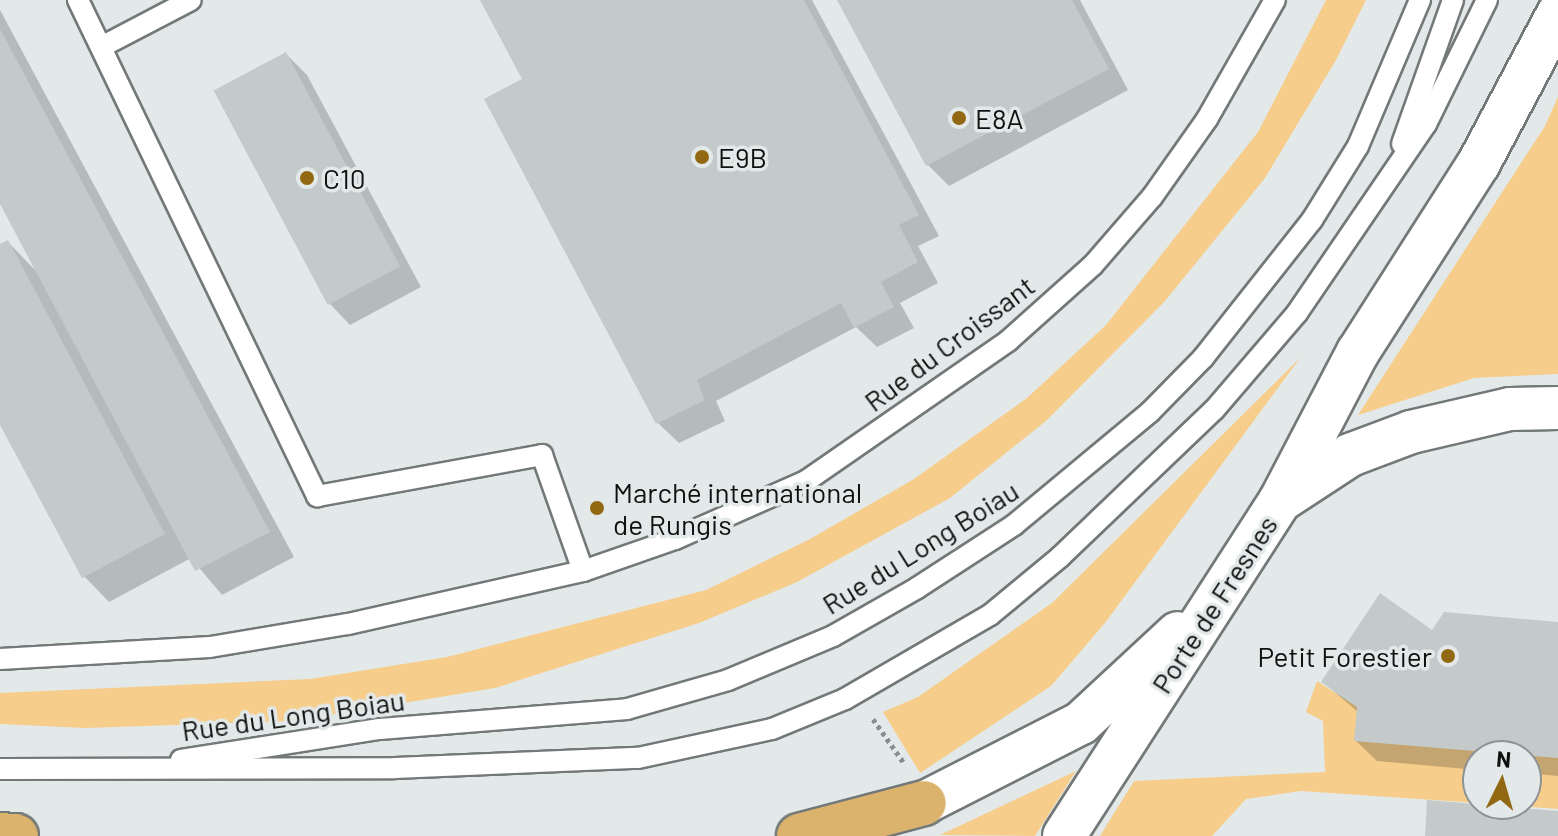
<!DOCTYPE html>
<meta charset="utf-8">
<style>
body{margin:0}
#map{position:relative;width:1558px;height:836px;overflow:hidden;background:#e3e9e9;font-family:Barlow,sans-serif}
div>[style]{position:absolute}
.green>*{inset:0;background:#f6cd8b}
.shadow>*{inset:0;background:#0003}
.building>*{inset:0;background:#c4c9ca;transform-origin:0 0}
.path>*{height:5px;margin-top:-2.5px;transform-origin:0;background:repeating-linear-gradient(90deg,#8a8e8e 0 4px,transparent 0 8px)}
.roads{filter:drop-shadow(2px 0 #737878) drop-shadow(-2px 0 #737878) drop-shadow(0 2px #737878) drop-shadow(0 -2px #737878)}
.lane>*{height:20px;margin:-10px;padding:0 10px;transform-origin:10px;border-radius:10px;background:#fff}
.street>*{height:42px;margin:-21px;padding:0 21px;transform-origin:21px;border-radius:21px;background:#fff}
.highway>*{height:44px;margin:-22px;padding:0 22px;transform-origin:22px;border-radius:22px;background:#dcb36d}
.dots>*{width:22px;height:22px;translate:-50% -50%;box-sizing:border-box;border:4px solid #e3e9e9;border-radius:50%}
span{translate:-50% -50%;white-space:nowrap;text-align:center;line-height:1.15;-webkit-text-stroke:7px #e3e9e9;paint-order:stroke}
.poi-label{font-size:28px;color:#0f1111}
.left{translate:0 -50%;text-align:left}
.right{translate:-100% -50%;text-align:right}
.street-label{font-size:28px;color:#0f1111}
.north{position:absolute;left:1462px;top:740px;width:80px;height:80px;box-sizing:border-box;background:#e3e9e9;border:2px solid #8e9393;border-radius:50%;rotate:5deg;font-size:22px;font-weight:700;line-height:32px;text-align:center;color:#0f1111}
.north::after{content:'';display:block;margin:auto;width:28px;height:36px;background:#926912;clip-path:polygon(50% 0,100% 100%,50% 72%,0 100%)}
</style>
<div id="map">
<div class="green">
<i style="clip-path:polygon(1326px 0,1366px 0,1336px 60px,1265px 178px,1165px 301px,1047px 420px,950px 498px,797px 582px,699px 623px,495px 688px,294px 721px,86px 728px,0 724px,0 693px,310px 679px,447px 657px,706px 590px,810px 539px,914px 479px,1027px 398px,1106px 325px,1258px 132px)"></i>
<i style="clip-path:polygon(1558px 97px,1558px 374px,1474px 378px,1358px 415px,1545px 126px)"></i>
<i style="clip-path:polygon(1300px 358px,1105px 623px,1051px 686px,920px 773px,883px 712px,918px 697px,1052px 603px)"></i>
<i style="clip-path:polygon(1317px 681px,1357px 707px,1558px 756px,1558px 809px,1492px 804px,1526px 804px,1526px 756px,1478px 756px,1478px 803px,1301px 791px,1246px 799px,1212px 836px,1100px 836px,1134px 781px,1325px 772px,1323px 721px,1306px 712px)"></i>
<i style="clip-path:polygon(1076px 771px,1035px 836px,940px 835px)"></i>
</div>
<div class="shadow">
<i style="clip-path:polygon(482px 0,812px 0,939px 236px,918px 246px,938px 283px,900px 303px,914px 328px,877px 347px,856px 327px,716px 401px,725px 421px,679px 443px,658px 423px,524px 80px)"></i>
<i style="clip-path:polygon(839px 0,1080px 0,1128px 90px,949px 186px,928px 165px)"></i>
<i style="clip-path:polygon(0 10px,294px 557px,222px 595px,191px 558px,109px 602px,84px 576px,0 420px,0 246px,8px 242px,36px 271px,0 200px)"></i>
<i style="clip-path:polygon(286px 54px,307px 75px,421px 287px,350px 325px,330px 304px)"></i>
<i style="clip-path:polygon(1558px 624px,1558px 776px,1526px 773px,1526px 756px,1478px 756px,1478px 770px,1377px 761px,1356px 741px,1358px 712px,1323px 682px,1432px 632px)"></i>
</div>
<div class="building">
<i style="clip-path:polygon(480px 0,804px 0,919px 215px,899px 225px,918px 262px,881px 282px,894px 307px,854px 328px,841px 303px,697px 380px,705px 400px,656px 424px,484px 99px,522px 79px)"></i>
<i style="clip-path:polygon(837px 0,1072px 0,1109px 69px,926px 166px)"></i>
<i style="clip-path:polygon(0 29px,270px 532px,195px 571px,0 204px)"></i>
<i style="left:286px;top:52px;width:243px;height:82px;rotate:62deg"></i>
<i style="clip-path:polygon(8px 240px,165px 534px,82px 578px,0 425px,0 244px)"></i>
<i style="clip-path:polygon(1380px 593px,1432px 630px,1444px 612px,1558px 622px,1558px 758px,1354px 741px,1357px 707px,1321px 682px)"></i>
<i style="clip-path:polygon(1427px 800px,1558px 811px,1558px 836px,1425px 836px)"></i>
</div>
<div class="path">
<i style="left:873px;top:719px;width:54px;rotate:54.8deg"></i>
</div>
<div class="roads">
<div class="lane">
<i style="left:78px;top:0;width:551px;rotate:64.27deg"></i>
<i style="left:317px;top:496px;width:229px;rotate:-10.3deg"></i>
<i style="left:542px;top:455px;width:123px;rotate:70.5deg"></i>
<i style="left:583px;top:571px;width:97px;rotate:-19.2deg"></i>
<i style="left:675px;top:539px;width:143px;rotate:-23.9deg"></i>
<i style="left:806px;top:481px;width:246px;rotate:-34.7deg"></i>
<i style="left:1008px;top:341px;width:114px;rotate:-41.8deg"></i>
<i style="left:1093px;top:265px;width:90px;rotate:-49.1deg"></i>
<i style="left:1152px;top:197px;width:95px;rotate:-54.8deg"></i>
<i style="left:1207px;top:119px;width:137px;rotate:-60.3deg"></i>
<i style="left:103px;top:46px;width:99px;rotate:-27.6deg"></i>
<i style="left:1402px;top:144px;width:153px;rotate:-70.5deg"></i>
<i style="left:0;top:659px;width:210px;rotate:-3.3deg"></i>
<i style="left:210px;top:647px;width:140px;rotate:-9.5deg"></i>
<i style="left:348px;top:624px;width:241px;rotate:-12.7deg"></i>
<i style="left:181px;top:760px;width:201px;rotate:-8.9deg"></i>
<i style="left:380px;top:729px;width:248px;rotate:-4.6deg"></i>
<i style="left:627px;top:709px;width:105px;rotate:-16deg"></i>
<i style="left:728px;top:680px;width:114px;rotate:-22.7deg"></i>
<i style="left:833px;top:636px;width:97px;rotate:-29.7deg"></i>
<i style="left:917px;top:588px;width:116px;rotate:-33deg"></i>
<i style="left:1014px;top:525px;width:177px;rotate:-39.7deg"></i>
<i style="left:1150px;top:412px;width:76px;rotate:-45.5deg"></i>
<i style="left:1203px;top:358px;width:176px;rotate:-51.7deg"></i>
<i style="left:1312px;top:220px;width:87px;rotate:-58.1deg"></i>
<i style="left:1358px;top:146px;width:159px;rotate:-67deg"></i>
<i style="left:0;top:769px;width:395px;rotate:-0.1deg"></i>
<i style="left:395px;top:768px;width:243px;rotate:-2.4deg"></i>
<i style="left:638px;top:758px;width:137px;rotate:-12.2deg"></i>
<i style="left:772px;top:729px;width:79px;rotate:-22.3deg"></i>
<i style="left:845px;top:699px;width:168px;rotate:-30.1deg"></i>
<i style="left:990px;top:615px;width:91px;rotate:-39.6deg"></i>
<i style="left:1060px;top:557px;width:213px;rotate:-43.7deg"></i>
<i style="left:1214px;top:410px;width:128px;rotate:-49.4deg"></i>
<i style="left:1297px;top:313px;width:229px;rotate:-55.7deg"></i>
<i style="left:1426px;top:124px;width:138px;rotate:-63.8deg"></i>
</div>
<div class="street">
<i style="left:1281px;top:499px;width:166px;rotate:-62.4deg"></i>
<i style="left:1358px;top:352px;width:224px;rotate:-57.4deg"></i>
<i style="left:1479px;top:163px;width:169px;rotate:-62.1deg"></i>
<i style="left:924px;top:803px;width:176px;rotate:-27deg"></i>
<i style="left:1081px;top:723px;width:132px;rotate:-42.9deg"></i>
<i style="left:1064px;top:836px;width:399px;rotate:-57.2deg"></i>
<i style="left:1280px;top:501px;width:84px;rotate:-33.3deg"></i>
<i style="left:1350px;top:455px;width:65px;rotate:-20.7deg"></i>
<i style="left:1411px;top:432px;width:102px;rotate:-13.1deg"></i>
<i style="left:1510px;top:409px;width:48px;rotate:-1.2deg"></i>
</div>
<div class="highway">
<i style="left:0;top:835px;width:16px;rotate:4deg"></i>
<i style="left:799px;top:836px;width:129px;rotate:-14.8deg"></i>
</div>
</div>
<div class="dots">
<i style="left:959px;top:118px;background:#926912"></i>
<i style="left:702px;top:157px;background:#926912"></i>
<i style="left:307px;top:178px;background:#926912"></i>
<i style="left:597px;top:508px;background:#926912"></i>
<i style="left:1448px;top:656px;background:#926912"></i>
</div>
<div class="poi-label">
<span class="left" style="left:975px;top:118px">E8A</span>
<span class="left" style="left:718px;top:157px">E9B</span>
<span class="left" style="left:323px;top:178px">C10</span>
<span class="left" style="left:613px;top:508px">Marché international<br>de Rungis</span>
<span class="right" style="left:1432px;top:656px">Petit Forestier</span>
</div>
<div class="street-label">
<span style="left:949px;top:343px;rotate:-37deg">Rue du Croissant</span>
<span style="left:920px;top:547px;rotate:-32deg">Rue du Long Boiau</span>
<span style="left:1214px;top:604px;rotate:-57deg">Porte de Fresnes</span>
<span style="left:293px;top:715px;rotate:-8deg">Rue du Long Boiau</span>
</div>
<div class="north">N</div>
</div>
